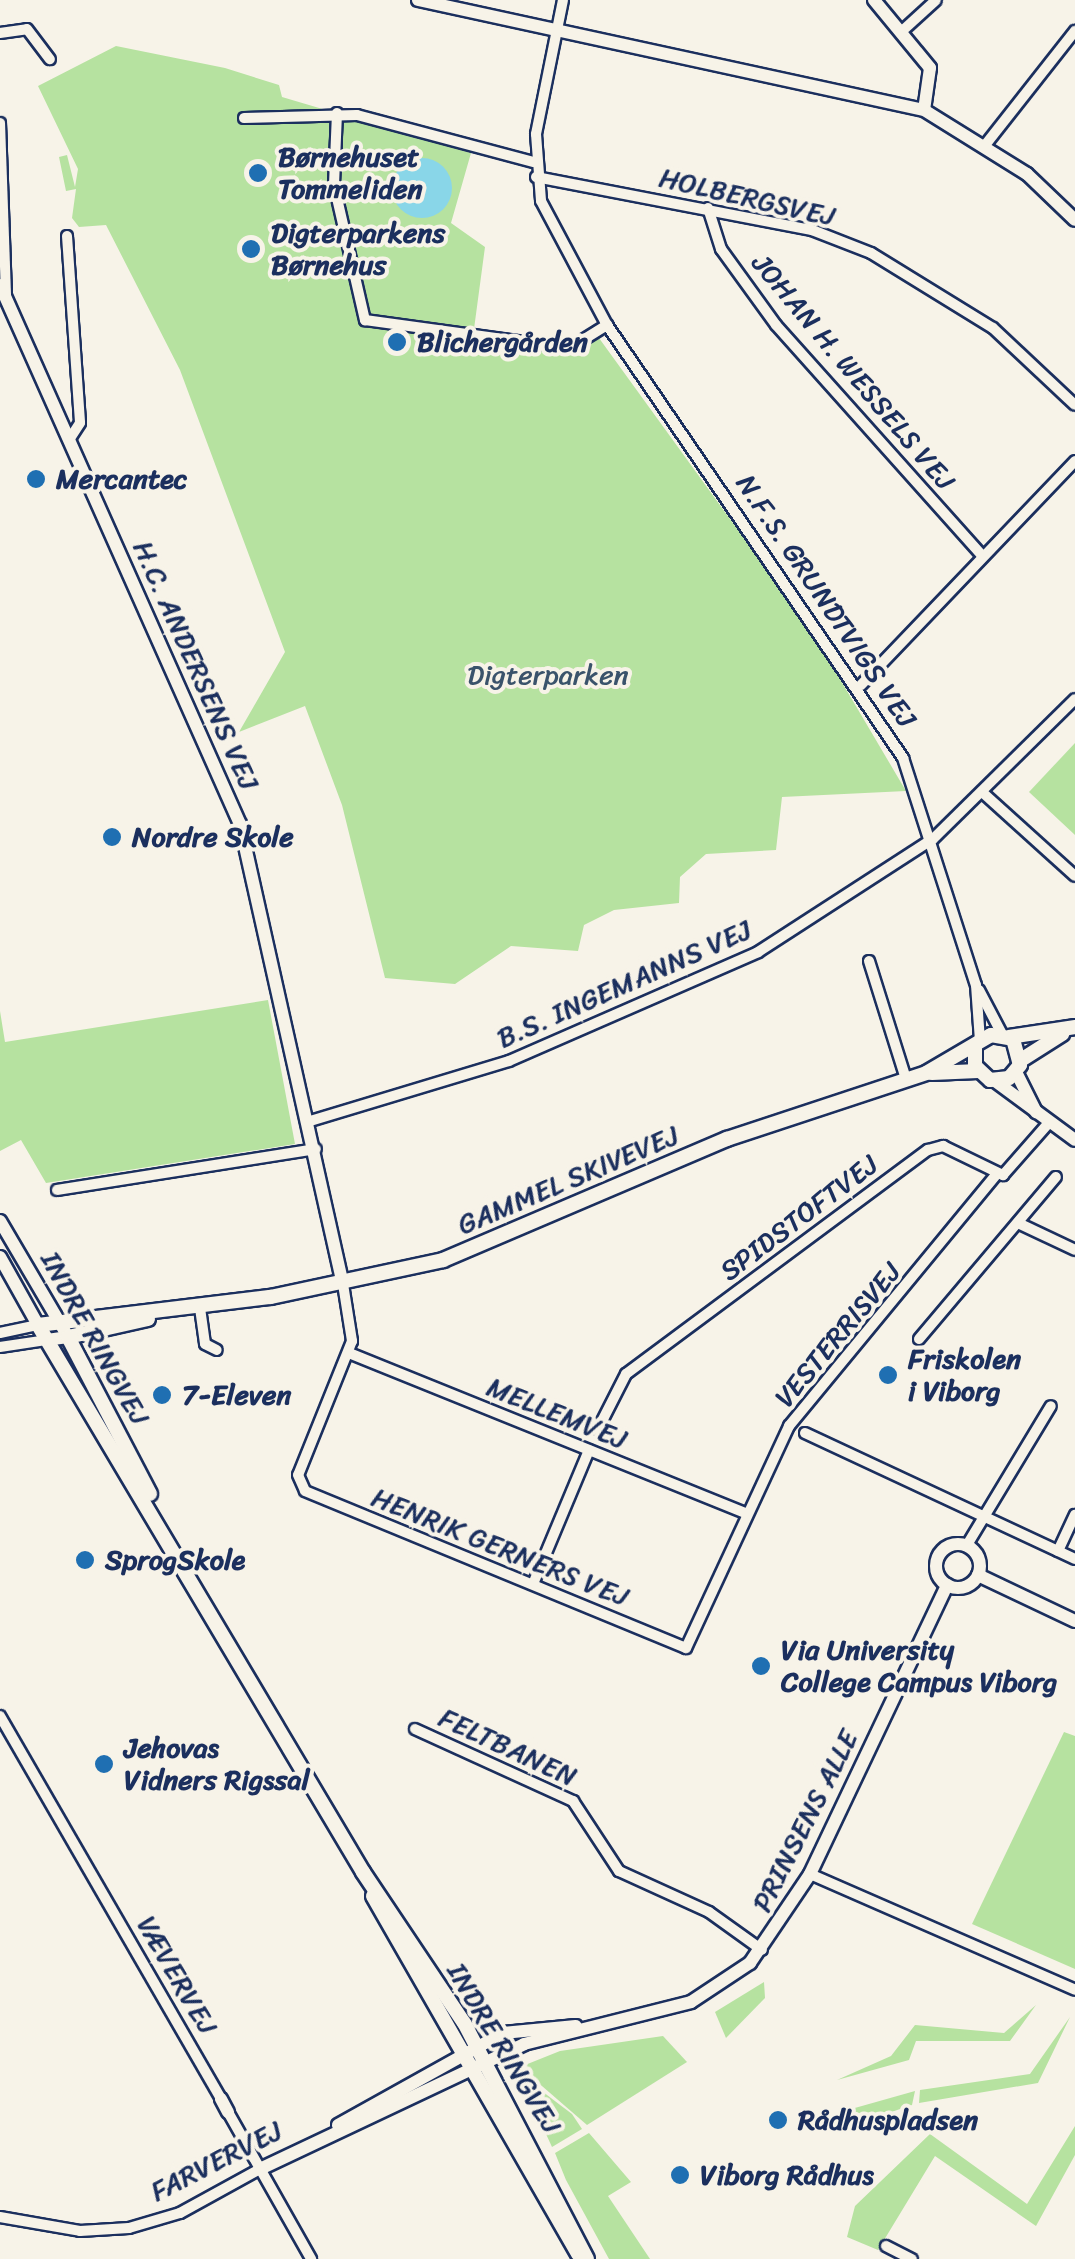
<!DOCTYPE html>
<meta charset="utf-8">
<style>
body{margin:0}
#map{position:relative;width:1075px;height:2259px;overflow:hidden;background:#f7f3e8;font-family:Sriracha,sans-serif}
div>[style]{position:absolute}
.green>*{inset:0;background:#b6e2a0}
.water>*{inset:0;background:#89d6e8}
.round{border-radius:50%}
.roads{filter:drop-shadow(2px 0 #1b2f5e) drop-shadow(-2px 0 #1b2f5e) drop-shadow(0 2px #1b2f5e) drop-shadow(0 -2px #1b2f5e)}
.minor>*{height:10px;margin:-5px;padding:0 5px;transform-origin:5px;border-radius:5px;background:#f7f3e8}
.tertiary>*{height:12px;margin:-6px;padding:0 6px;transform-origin:6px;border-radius:6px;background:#f7f3e8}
.tertiary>.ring{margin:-6px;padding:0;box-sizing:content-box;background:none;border:12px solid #f7f3e8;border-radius:50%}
.secondary>*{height:14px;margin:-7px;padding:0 7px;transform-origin:7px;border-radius:7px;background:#f7f3e8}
.dots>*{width:28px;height:28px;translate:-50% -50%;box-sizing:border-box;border:5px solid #f7f3e8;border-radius:50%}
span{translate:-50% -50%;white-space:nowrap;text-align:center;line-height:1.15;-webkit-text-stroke:8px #f7f3e8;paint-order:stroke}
.poi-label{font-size:28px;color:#1b2f5e;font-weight:700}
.left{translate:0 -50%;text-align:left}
.street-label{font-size:28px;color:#1b2f5e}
.park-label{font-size:28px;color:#3a536b}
</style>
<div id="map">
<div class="green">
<i style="clip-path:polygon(116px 46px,225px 68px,279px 85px,282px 97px,471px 153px,451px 223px,485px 247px,474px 329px,566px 343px,591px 327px,814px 635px,906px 791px,782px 797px,776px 850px,706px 854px,680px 877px,679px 903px,614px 910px,584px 925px,578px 951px,511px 946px,455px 984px,385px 978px,342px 805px,305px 706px,239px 732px,285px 652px,180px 370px,106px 225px,79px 227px,72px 218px,76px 189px,66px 191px,59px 157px,67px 155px,75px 187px,78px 169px,38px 86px)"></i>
<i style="clip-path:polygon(1075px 743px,1075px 835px,1029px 792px)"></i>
<i style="clip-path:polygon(268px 1000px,295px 1144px,46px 1183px,21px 1140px,0 1151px,0 1011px,5px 1042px)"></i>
<i style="clip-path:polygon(1064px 1732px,1075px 1736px,1075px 1969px,972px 1924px)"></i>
<i style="clip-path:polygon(764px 1982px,765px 1998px,726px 2038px,715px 2012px)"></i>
<i style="clip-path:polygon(1036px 2005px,1010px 2041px,916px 2041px,909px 2060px,837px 2080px,891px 2056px,915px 2025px,1004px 2033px)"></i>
<i style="clip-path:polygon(1070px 2017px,1038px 2083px,919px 2103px,920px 2090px,1030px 2074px)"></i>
<i style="clip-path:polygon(663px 2036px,687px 2062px,587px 2125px,520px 2067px,560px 2051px)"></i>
<i style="clip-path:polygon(518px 2073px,572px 2114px,582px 2129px,552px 2147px)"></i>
<i style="clip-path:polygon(915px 2091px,912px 2105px,841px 2129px,830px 2115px)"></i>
<i style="clip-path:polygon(1075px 2126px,1075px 2155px,1036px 2226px,935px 2156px,878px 2250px,847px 2237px,855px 2206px,930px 2134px,1027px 2204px)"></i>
<i style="clip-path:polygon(589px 2133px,631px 2182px,608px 2196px,650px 2259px,609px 2259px,566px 2180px,555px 2153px)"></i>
</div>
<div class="water">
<i class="round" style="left:392px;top:158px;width:60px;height:60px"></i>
</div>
<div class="roads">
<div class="minor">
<i style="left:563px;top:0;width:137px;rotate:101.4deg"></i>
<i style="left:536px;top:134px;width:67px;rotate:85.7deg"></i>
<i style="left:541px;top:201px;width:140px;rotate:62deg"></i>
<i style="left:607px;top:325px;width:525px;rotate:55.64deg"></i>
<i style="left:903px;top:758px;width:238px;rotate:72.2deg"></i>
<i style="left:976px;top:985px;width:56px;rotate:85.9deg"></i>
<i style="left:901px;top:32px;width:47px;rotate:-42.4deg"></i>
<i style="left:0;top:33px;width:27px;rotate:-8deg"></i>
<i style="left:27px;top:29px;width:38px;rotate:53deg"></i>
<i style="left:337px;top:113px;width:72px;rotate:92.4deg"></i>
<i style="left:334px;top:185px;width:139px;rotate:77.1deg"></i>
<i style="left:365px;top:320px;width:207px;rotate:7.8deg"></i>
<i style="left:570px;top:348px;width:44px;rotate:-31.9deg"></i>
<i style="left:244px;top:118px;width:113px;rotate:-1.5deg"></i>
<i style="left:357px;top:115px;width:183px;rotate:14.9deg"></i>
<i style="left:0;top:123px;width:173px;rotate:88deg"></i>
<i style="left:986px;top:144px;width:144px;rotate:-51.8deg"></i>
<i style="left:536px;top:177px;width:281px;rotate:10.9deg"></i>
<i style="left:812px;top:230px;width:63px;rotate:21.3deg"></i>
<i style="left:871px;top:253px;width:143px;rotate:31.6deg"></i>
<i style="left:993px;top:328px;width:112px;rotate:43.2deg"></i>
<i style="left:708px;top:208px;width:43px;rotate:72.4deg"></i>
<i style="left:721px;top:249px;width:94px;rotate:54.1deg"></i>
<i style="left:776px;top:325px;width:309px;rotate:48.2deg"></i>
<i style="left:67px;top:236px;width:187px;rotate:86deg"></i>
<i style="left:80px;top:423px;width:20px;rotate:123deg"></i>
<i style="left:861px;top:685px;width:310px;rotate:-46.3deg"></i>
<i style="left:982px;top:792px;width:125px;rotate:42.1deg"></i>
<i style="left:869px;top:961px;width:124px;rotate:72.6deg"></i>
<i style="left:979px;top:990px;width:50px;rotate:62.4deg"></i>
<i style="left:310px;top:1121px;width:208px;rotate:-16.8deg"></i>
<i style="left:509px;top:1061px;width:272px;rotate:-23.6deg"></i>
<i style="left:758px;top:952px;width:208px;rotate:-32.9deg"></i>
<i style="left:933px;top:839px;width:199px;rotate:-44.6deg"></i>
<i style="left:57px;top:1190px;width:262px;rotate:-9deg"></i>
<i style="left:1018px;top:1223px;width:63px;rotate:25.3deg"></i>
<i style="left:343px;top:1284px;width:58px;rotate:81deg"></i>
<i style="left:352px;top:1341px;width:144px;rotate:111.9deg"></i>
<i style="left:298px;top:1475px;width:17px;rotate:66deg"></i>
<i style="left:305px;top:1491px;width:412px;rotate:22.4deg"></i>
<i style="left:686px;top:1648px;width:245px;rotate:-65.1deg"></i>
<i style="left:789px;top:1426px;width:325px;rotate:-50.5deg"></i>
<i style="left:200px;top:1308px;width:36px;rotate:82deg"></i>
<i style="left:205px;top:1344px;width:13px;rotate:27deg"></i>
<i style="left:0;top:1333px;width:39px;rotate:-12deg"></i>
<i style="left:919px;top:1339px;width:212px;rotate:-49.8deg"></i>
<i style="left:0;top:1347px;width:48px;rotate:-8.5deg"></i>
<i style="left:349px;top:1353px;width:429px;rotate:22deg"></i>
<i style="left:598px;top:1429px;width:62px;rotate:-63deg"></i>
<i style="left:626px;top:1374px;width:376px;rotate:-36.6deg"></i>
<i style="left:928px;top:1150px;width:16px;rotate:-15deg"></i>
<i style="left:943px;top:1146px;width:67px;rotate:25.8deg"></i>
<i style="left:1003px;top:1175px;width:67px;rotate:-48.7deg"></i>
<i style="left:805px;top:1433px;width:298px;rotate:25deg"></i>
<i style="left:967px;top:1545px;width:162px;rotate:-58.9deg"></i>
<i style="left:1058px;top:1551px;width:40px;rotate:-65deg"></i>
<i style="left:533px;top:1584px;width:145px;rotate:-67.3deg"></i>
<i style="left:0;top:1716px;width:442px;rotate:60deg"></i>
<i style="left:415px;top:1729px;width:174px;rotate:24.5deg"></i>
<i style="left:573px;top:1801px;width:84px;rotate:56.7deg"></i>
<i style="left:619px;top:1871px;width:99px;rotate:24.5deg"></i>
<i style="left:709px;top:1912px;width:65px;rotate:35.6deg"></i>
<i style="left:810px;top:1874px;width:289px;rotate:23.6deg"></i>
<i style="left:228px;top:2112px;width:169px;rotate:60.5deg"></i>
<i style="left:0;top:2217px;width:81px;rotate:9.9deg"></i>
<i style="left:80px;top:2231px;width:49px;rotate:-3.5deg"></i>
<i style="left:129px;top:2228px;width:53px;rotate:-16.4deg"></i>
<i style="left:180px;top:2213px;width:91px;rotate:-28.8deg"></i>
<i style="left:886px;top:2246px;width:29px;rotate:27deg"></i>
</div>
<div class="tertiary">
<i style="left:418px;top:0;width:518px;rotate:12.26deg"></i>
<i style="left:924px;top:110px;width:121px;rotate:31.9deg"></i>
<i style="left:1027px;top:174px;width:66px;rotate:43.8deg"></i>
<i style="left:874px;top:0;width:88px;rotate:50.5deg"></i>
<i style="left:930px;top:68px;width:42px;rotate:98.1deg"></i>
<i style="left:0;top:285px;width:590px;rotate:66deg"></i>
<i style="left:240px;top:824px;width:471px;rotate:77.4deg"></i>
<i style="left:1016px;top:1072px;width:45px;rotate:63.4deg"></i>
<i style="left:995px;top:1081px;width:99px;rotate:36.4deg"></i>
<i style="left:0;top:1221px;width:134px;rotate:59.6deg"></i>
<i style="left:68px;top:1337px;width:21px;rotate:172deg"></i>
<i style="left:0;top:1257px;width:78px;rotate:60.8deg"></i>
<i class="ring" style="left:936px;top:1544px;width:32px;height:32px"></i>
<i style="left:978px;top:1575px;width:107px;rotate:25.4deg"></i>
<i style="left:221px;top:2099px;width:15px;rotate:62deg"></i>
<i style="left:338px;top:2125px;width:189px;rotate:-29.1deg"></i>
<i style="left:503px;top:2033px;width:73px;rotate:-5.5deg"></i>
<i style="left:260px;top:2169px;width:292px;rotate:-25.3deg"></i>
<i style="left:524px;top:2044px;width:172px;rotate:-14.1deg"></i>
<i style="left:691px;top:2002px;width:71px;rotate:-33.5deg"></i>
<i style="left:750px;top:1963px;width:107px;rotate:-56deg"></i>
<i style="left:810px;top:1874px;width:320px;rotate:-64.6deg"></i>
</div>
<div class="secondary">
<i style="left:1009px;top:1037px;width:67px;rotate:-8.6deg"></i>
<i style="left:1021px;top:1060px;width:49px;rotate:-32.4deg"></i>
<i style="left:932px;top:1073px;width:46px;rotate:-2.5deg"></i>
<i style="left:148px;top:1319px;width:82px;rotate:167.3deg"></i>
<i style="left:68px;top:1337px;width:177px;rotate:62.4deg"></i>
<i style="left:373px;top:1896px;width:413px;rotate:60.2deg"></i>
<i style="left:587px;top:2259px;width:266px;rotate:-117.5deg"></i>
<i style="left:464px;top:2023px;width:182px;rotate:-123.8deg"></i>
<i style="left:363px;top:1872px;width:636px;rotate:-120.72deg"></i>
<i style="left:38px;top:1325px;width:235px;rotate:-6.9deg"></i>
<i style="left:271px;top:1297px;width:176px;rotate:-12.1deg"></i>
<i style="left:443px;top:1260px;width:309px;rotate:-23.1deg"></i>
<i style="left:727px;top:1139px;width:210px;rotate:-18.3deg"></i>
<i style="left:926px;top:1073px;width:75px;rotate:-30.3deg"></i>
<i style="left:991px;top:1035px;width:22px;rotate:10deg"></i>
<i style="left:1013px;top:1039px;width:27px;rotate:75deg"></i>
<i style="left:1020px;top:1065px;width:17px;rotate:130deg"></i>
<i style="left:1009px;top:1078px;width:19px;rotate:174deg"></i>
<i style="left:990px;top:1080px;width:21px;rotate:-137deg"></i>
<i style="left:975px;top:1066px;width:18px;rotate:-90deg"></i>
</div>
</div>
<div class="dots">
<i style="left:258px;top:173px;background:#1f6fb2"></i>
<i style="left:251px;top:249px;background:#1f6fb2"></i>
<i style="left:397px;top:342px;background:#1f6fb2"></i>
<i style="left:36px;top:479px;background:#1f6fb2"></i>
<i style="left:112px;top:837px;background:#1f6fb2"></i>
<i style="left:888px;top:1375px;background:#1f6fb2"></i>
<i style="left:162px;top:1395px;background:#1f6fb2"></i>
<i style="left:85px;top:1560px;background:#1f6fb2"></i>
<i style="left:761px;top:1666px;background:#1f6fb2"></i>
<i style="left:104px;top:1764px;background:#1f6fb2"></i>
<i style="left:778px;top:2120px;background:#1f6fb2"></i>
<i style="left:680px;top:2175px;background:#1f6fb2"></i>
</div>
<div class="poi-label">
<span class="left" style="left:278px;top:173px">Børnehuset<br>Tommeliden</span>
<span class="left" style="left:271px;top:249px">Digterparkens<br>Børnehus</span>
<span class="left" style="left:417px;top:342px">Blichergården</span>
<span class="left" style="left:56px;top:479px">Mercantec</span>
<span class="left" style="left:132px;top:837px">Nordre Skole</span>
<span class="left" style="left:908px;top:1375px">Friskolen<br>i Viborg</span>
<span class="left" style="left:182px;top:1395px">7-Eleven</span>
<span class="left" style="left:105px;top:1560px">SprogSkole</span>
<span class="left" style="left:781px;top:1666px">Via University<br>College Campus Viborg</span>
<span class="left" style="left:124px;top:1764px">Jehovas<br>Vidners Rigssal</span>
<span class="left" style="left:798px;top:2120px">Rådhuspladsen</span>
<span class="left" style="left:700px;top:2175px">Viborg Rådhus</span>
</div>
<div class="street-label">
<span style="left:747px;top:197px;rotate:13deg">HOLBERGSVEJ</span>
<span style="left:853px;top:372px;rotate:50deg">JOHAN H. WESSELS VEJ</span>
<span style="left:826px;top:601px;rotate:56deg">N.F.S. GRUNDTVIGS VEJ</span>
<span style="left:196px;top:665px;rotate:66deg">H.C. ANDERSENS VEJ</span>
<span style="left:624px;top:984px;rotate:-24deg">B.S. INGEMANNS VEJ</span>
<span style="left:568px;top:1180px;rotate:-23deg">GAMMEL SKIVEVEJ</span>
<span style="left:799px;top:1218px;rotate:-37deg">SPIDSTOFTVEJ</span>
<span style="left:838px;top:1335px;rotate:-50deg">VESTERRISVEJ</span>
<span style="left:95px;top:1338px;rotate:61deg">INDRE RINGVEJ</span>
<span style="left:557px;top:1413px;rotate:22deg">MELLEMVEJ</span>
<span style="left:500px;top:1547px;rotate:22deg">HENRIK GERNERS VEJ</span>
<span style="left:508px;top:1747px;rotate:25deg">FELTBANEN</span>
<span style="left:805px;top:1821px;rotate:-63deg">PRINSENS ALLE</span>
<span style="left:177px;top:1975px;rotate:60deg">VÆVERVEJ</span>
<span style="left:504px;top:2048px;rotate:59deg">INDRE RINGVEJ</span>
<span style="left:216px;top:2161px;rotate:-27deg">FARVERVEJ</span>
</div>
<div class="park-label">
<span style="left:548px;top:675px">Digterparken</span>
</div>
</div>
